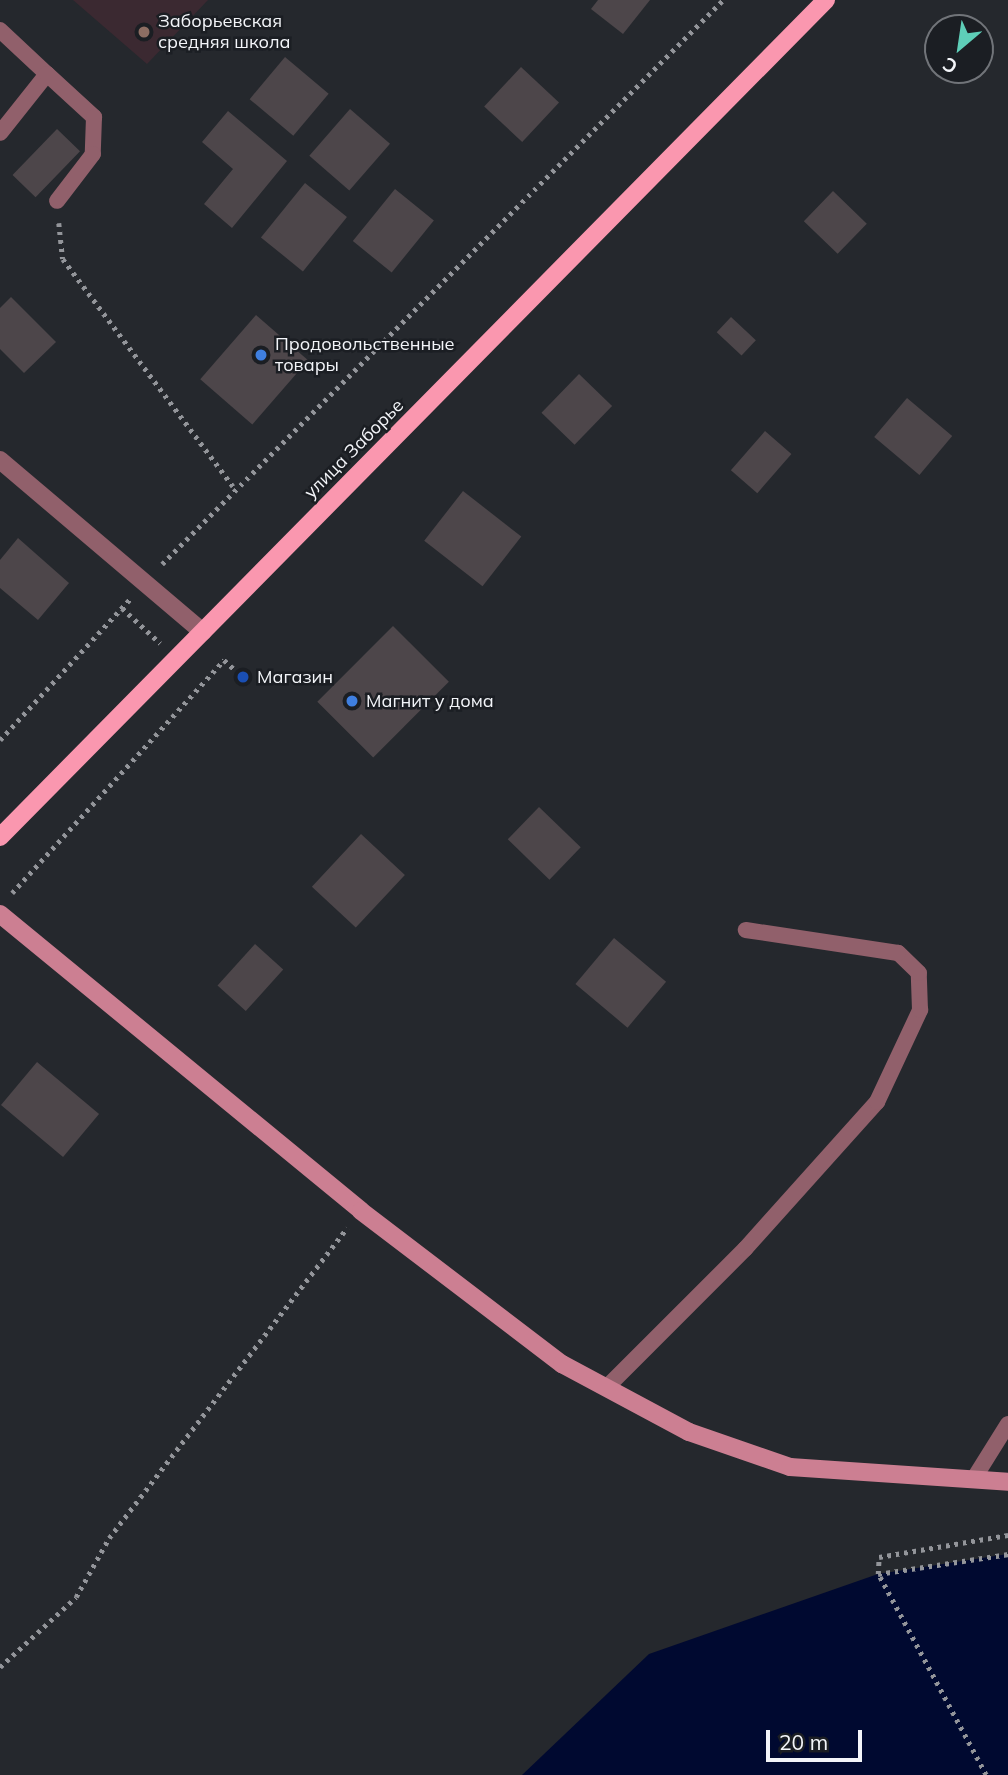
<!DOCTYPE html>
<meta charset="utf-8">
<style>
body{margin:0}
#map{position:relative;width:1008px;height:1775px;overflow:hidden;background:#25282d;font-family:Mulish,sans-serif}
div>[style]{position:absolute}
.education>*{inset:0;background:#3b2931}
.water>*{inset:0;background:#000930}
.building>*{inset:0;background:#4d464a;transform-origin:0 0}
.path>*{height:4.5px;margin-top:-2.25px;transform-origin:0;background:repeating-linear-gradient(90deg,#93959a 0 3.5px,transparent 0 8.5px)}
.lane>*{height:16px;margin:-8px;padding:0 8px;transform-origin:8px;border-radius:8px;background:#91606b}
.street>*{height:18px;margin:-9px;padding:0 9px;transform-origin:9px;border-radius:9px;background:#91606b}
.secondary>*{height:18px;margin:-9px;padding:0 9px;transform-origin:9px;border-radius:9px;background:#cc7f92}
.primary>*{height:18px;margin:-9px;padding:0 9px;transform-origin:9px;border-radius:9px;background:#fa97af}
.dots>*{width:19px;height:19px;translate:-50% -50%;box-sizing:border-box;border:4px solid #1b1e23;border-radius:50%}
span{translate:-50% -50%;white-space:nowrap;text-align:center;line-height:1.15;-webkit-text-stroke:5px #1b1e23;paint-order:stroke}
.poi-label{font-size:18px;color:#f3f5f9}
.left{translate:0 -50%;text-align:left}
.street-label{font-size:18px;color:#f3f5f9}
.north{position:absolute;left:924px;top:14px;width:70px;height:70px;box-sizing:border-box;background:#1b1e23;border:2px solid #717479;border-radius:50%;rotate:209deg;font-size:19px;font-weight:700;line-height:28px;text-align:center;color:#f3f5f9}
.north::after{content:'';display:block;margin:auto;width:24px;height:32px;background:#5eceb8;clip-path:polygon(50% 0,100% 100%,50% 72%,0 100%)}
.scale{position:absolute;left:766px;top:1730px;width:96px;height:32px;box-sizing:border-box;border:4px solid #f3f5f9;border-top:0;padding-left:9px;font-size:21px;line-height:24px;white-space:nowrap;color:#f3f5f9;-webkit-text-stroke:5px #1b1e23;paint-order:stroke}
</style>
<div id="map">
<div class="education">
<i style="clip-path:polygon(73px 0,208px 0,147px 64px)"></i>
</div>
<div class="water">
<i style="clip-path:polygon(1008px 1554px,1008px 1775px,522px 1775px,649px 1654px,878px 1574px)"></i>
</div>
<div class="building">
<i style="clip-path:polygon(598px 0,650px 0,623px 34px,591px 9px)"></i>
<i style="left:285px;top:57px;width:57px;height:55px;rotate:40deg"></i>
<i style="left:521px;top:67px;width:52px;height:54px;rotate:43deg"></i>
<i style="left:350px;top:109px;width:53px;height:62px;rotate:41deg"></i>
<i style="clip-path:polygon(228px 111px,287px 161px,232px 228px,204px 204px,233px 169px,202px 142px)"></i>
<i style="left:57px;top:129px;width:32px;height:64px;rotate:44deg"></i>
<i style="left:305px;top:183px;width:54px;height:70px;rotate:39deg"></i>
<i style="left:395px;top:189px;width:50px;height:67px;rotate:39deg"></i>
<i style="left:833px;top:191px;width:47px;height:42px;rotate:44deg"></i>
<i style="clip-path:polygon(11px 297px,56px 342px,24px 373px,0 349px,0 308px)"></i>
<i style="left:256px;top:315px;width:69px;height:85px;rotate:41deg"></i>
<i style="left:731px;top:317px;width:34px;height:21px;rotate:43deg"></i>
<i style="left:579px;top:374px;width:46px;height:54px;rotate:44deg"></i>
<i style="left:907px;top:398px;width:59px;height:51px;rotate:40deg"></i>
<i style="left:765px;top:431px;width:35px;height:52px;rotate:41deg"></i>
<i style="left:463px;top:491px;width:74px;height:63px;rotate:38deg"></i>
<i style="clip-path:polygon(18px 538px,69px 583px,38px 620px,0 588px,0 560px)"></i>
<i style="left:393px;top:626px;width:79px;height:107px;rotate:45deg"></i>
<i style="left:539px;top:807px;width:58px;height:45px;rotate:44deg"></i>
<i style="left:361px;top:834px;width:60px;height:72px;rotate:43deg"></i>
<i style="left:614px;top:938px;width:68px;height:60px;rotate:40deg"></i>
<i style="left:255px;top:944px;width:38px;height:56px;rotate:42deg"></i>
<i style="left:37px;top:1062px;width:81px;height:56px;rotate:40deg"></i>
</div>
<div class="path">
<i style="left:59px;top:223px;width:36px;rotate:84deg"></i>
<i style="left:63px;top:259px;width:284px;rotate:53.2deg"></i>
<i style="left:162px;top:564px;width:795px;rotate:-45.15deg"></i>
<i style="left:122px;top:608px;width:52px;rotate:42.6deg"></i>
<i style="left:0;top:740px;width:192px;rotate:-47.3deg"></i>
<i style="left:12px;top:893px;width:315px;rotate:-47.7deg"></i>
<i style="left:224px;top:660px;width:25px;rotate:42deg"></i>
<i style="left:878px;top:1574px;width:132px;rotate:-8.7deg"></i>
<i style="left:0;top:1667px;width:103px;rotate:-42.6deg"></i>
<i style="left:76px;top:1597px;width:68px;rotate:-60.8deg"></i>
<i style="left:109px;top:1538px;width:391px;rotate:-52.5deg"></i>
<i style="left:986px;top:1775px;width:228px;rotate:-118.2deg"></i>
<i style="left:878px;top:1574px;width:17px;rotate:-87deg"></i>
<i style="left:879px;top:1557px;width:131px;rotate:-9.7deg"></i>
</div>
<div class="lane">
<i style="left:0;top:30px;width:64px;rotate:43.1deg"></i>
<i style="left:47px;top:74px;width:75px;rotate:128.5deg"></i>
<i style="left:47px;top:74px;width:64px;rotate:42.5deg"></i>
<i style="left:94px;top:117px;width:37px;rotate:92deg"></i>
<i style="left:93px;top:154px;width:59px;rotate:127.5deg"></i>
<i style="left:606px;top:1388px;width:197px;rotate:-45deg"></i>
<i style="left:745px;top:1249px;width:198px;rotate:-48.1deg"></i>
<i style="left:877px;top:1102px;width:102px;rotate:-64.9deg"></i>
<i style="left:920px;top:1010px;width:37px;rotate:-92deg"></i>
<i style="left:919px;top:973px;width:29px;rotate:-136deg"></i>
<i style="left:898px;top:953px;width:154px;rotate:-171.4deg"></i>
<i style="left:973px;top:1480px;width:66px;rotate:-58deg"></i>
</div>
<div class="street">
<i style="left:0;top:460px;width:266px;rotate:40.3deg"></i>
</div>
<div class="secondary">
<i style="left:0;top:914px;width:467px;rotate:39.4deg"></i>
<i style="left:361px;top:1211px;width:253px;rotate:37.3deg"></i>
<i style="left:562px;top:1364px;width:144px;rotate:28.2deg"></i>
<i style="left:689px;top:1432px;width:107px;rotate:19.1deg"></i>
<i style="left:790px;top:1467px;width:219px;rotate:3.9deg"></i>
</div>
<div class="primary">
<i style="left:0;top:837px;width:1176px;rotate:-45.38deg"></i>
</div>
<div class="dots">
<i style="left:144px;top:32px;background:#8d6e63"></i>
<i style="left:261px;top:355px;background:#3f7fe0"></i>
<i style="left:243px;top:677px;background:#1a4fb4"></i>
<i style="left:352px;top:701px;background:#3f7fe0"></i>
</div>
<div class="poi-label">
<span class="left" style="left:158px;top:32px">Заборьевская<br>средняя школа</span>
<span class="left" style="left:275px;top:355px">Продовольственные<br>товары</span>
<span class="left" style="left:257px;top:677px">Магазин</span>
<span class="left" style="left:366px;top:701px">Магнит у дома</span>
</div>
<div class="street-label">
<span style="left:354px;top:449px;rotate:-45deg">улица Заборье</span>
</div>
<div class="north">С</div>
<div class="scale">20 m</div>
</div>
